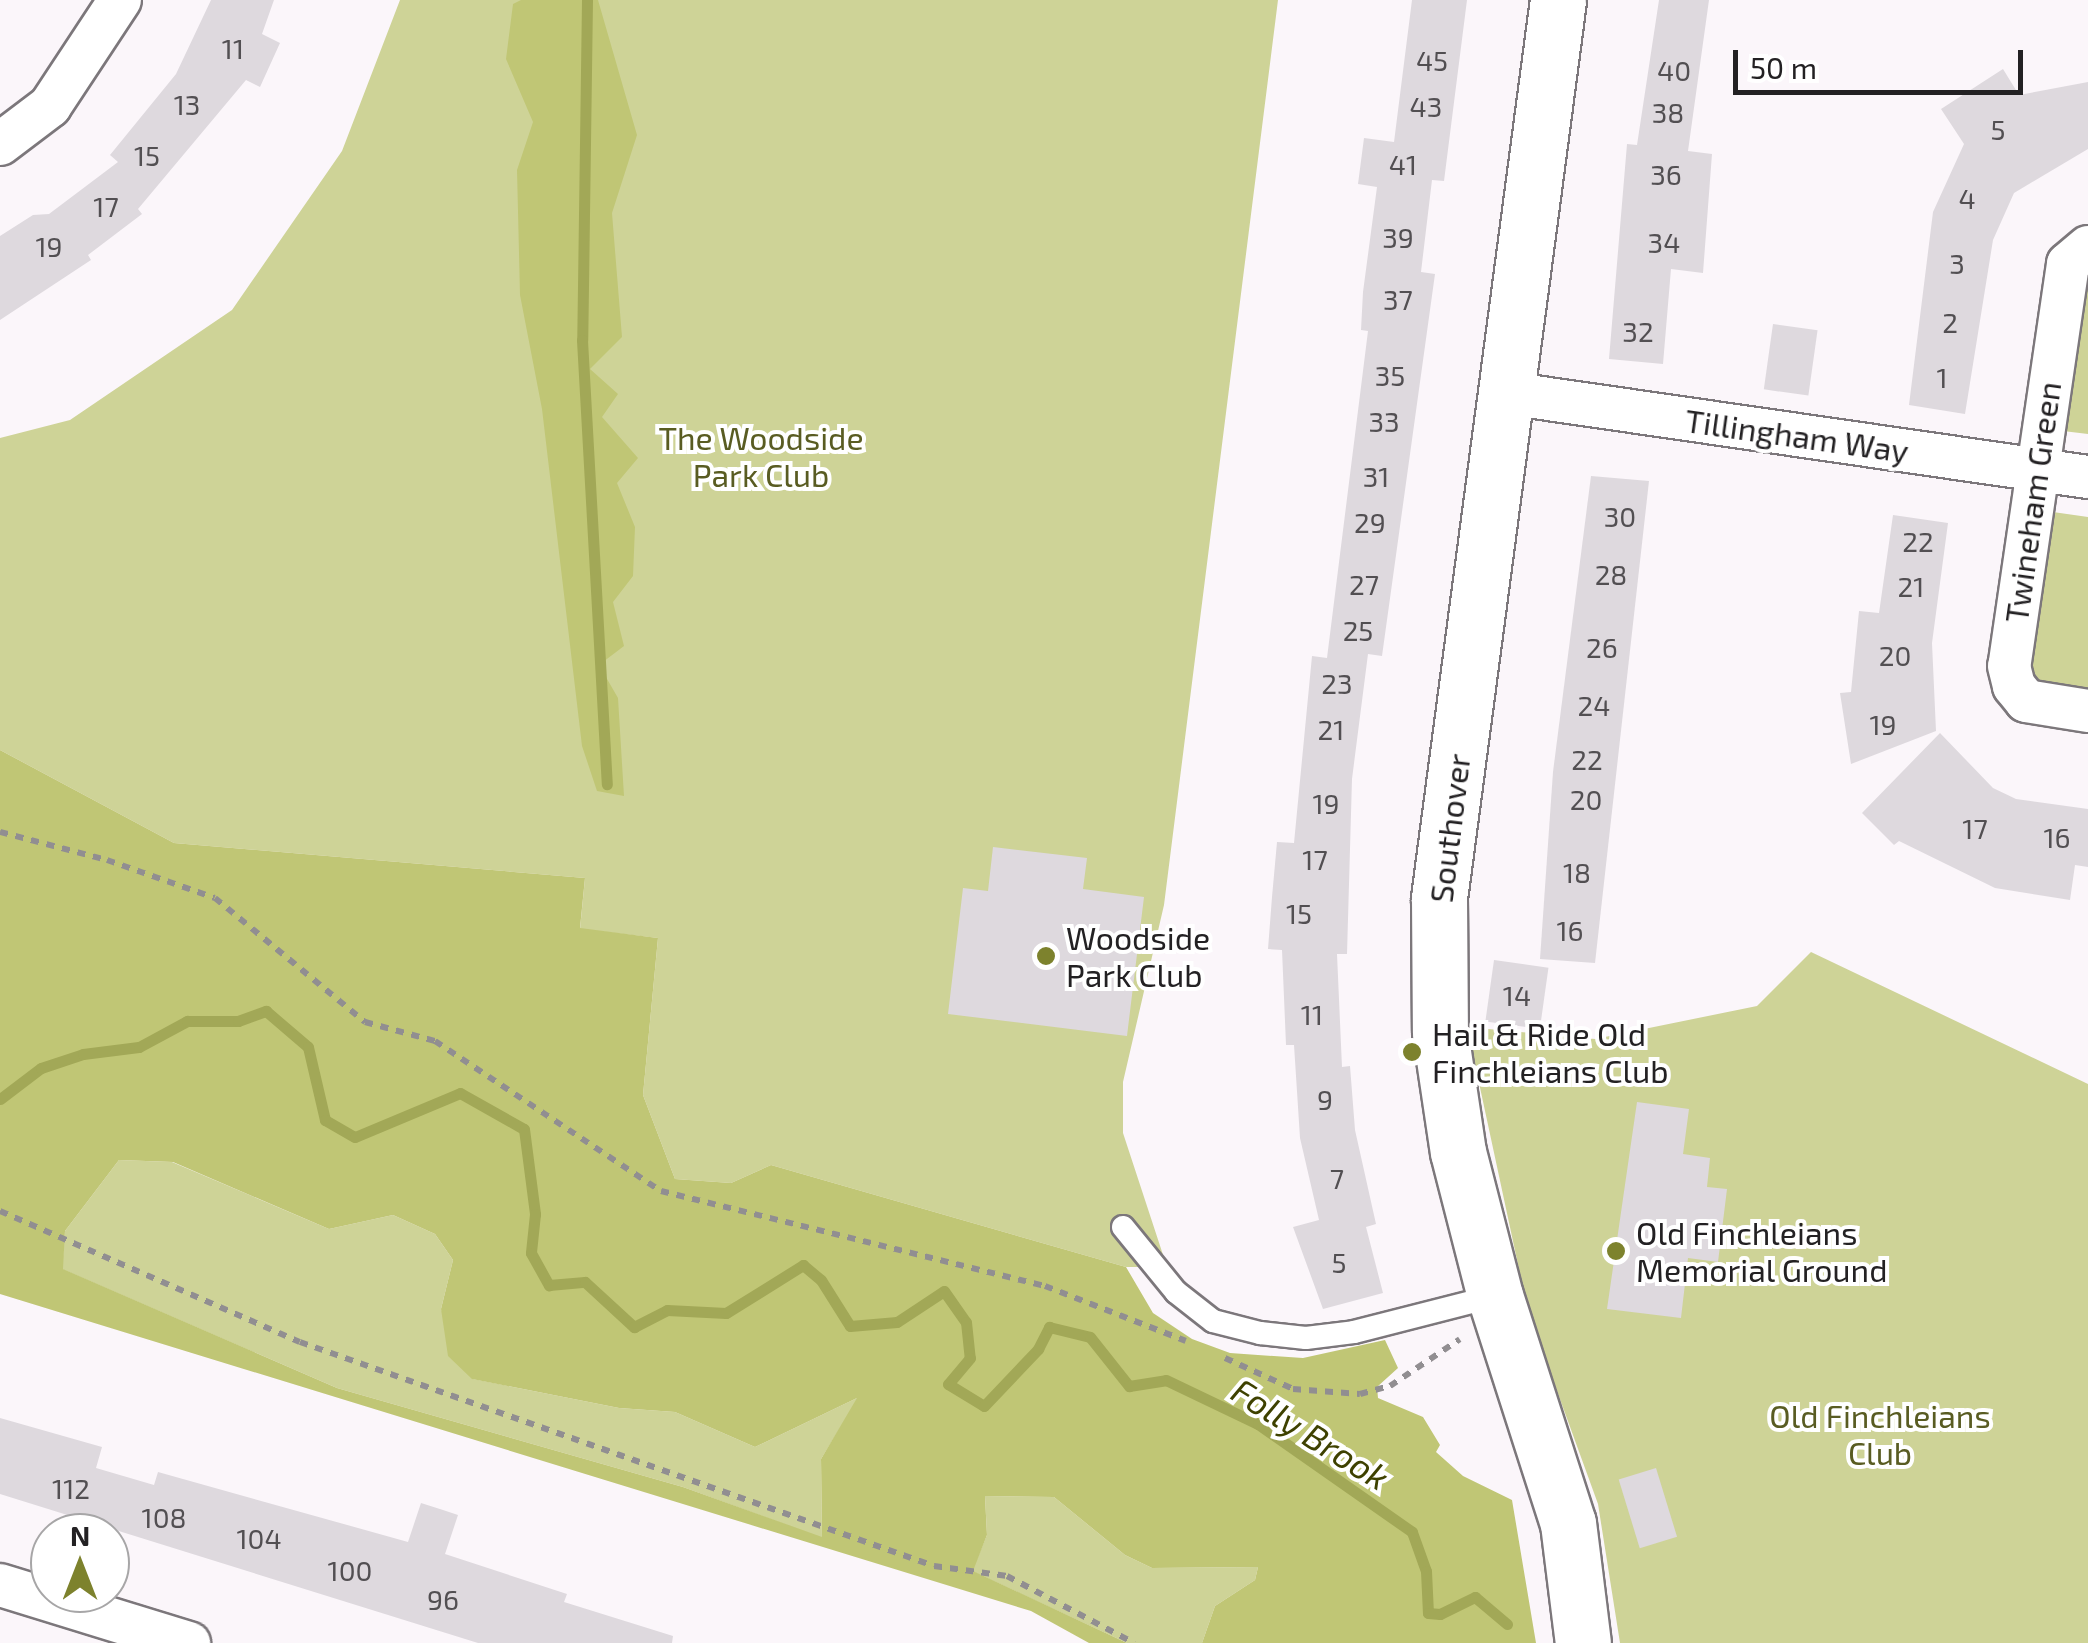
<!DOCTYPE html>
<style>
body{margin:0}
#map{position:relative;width:2088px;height:1643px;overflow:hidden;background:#fbf6fa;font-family:"Exo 2",sans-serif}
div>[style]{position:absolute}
.green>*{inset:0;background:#ced397}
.forest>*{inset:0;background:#c0c675}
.stream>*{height:11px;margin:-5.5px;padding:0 5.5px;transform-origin:5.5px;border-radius:5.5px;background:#a2a857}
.building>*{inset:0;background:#ded9de;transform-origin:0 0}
.path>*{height:6px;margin-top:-3px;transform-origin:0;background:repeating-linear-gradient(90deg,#918e91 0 8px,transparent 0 16px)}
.roads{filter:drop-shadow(2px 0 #7c777b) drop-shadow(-2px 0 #7c777b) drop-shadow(0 2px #7c777b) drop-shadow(0 -2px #7c777b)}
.lane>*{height:22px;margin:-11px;padding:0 11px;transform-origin:11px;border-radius:11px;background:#fff}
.street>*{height:42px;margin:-21px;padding:0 21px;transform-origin:21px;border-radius:21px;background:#fff}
.secondary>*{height:55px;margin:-27.5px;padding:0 27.5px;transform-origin:27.5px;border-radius:27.5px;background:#fff}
.dots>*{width:28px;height:28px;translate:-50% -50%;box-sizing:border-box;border:5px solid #fff;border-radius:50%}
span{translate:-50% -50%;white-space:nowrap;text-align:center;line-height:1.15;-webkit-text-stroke:8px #fff;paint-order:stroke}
.number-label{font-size:28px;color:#524f52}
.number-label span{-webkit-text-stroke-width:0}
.street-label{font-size:32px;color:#232123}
.park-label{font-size:32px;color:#595c22}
.poi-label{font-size:32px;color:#232123}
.left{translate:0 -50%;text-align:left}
.water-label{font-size:35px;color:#3e4100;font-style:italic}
.north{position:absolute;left:30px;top:1513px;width:100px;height:100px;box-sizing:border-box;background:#fff;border:2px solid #a7a6a7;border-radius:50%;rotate:0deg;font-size:28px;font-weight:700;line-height:40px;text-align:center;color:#232123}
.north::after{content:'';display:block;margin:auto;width:35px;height:45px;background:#7d822d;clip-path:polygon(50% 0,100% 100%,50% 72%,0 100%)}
.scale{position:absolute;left:1733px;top:50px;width:290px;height:45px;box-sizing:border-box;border:5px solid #232123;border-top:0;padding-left:12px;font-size:30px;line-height:35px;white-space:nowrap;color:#232123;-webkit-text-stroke:8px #fff;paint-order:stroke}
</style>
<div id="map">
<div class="green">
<i style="clip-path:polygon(400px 0,1278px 0,1164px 905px,1123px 1082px,1123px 1133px,1167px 1267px,1126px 1267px,771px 1165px,731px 1183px,675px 1179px,643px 1095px,658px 938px,580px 929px,585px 878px,174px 843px,0 750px,0 438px,70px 420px,232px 310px,342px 151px)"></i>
<i style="clip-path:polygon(2088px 261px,2088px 434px,2063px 431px)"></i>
<i style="clip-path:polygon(2053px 512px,2088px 517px,2088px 700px,2027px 679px,2043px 524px)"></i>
<i style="clip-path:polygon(1811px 952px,2088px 1084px,2088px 1643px,1620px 1643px,1598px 1504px,1528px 1311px,1467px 1027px,1595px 1039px,1757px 1006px)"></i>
<i style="clip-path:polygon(119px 1160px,172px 1162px,329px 1229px,393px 1215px,435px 1234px,453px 1260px,441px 1309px,473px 1379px,619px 1408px,675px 1412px,755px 1447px,859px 1397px,821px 1459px,822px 1538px,683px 1487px,337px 1388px,62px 1269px,65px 1231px)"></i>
<i style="clip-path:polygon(985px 1496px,1054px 1497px,1125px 1555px,1152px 1568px,1258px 1567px,1255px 1580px,1215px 1606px,1202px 1643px,1127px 1643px,972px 1571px,987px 1535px)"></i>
</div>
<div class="forest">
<i style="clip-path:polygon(521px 0,598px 0,637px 135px,612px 213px,622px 337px,590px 369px,618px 394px,602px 417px,638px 458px,617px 483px,635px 527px,633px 576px,613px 602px,624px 646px,599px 665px,618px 698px,624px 796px,597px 791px,582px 746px,542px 409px,520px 295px,517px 170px,533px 122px,506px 59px,513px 4px)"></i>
<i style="clip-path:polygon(evenodd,0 750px,174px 843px,585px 878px,580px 928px,658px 938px,643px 1095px,675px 1179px,731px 1183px,771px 1165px,1126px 1267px,1153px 1313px,1192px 1339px,1230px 1353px,1303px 1358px,1385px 1340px,1398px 1368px,1377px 1387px,1378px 1398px,1423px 1417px,1440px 1445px,1436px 1452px,1463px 1476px,1512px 1500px,1536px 1643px,1202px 1643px,1215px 1606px,1255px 1580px,1258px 1567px,1152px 1568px,1125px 1555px,1054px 1497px,985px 1496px,987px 1535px,973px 1571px,1127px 1643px,1089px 1643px,1031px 1611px,0 1294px,0 750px,119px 1160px,173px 1162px,329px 1229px,393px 1215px,435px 1234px,453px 1260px,441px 1309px,448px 1356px,472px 1379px,619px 1408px,675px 1412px,755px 1447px,857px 1398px,821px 1459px,822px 1537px,683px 1487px,337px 1388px,63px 1269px,65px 1231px,119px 1160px)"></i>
</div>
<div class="stream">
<i style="left:587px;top:0;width:340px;rotate:90.8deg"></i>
<i style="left:582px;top:340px;width:445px;rotate:86.8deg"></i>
<i style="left:0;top:1099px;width:51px;rotate:-37.1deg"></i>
<i style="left:41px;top:1068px;width:44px;rotate:-18.4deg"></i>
<i style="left:83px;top:1054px;width:56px;rotate:-7.1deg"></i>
<i style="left:139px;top:1047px;width:55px;rotate:-28.4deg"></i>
<i style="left:187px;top:1021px;width:51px"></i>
<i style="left:238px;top:1021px;width:30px;rotate:-20deg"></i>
<i style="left:266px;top:1011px;width:55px;rotate:40.6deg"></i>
<i style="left:308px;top:1047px;width:75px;rotate:76.9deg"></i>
<i style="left:325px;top:1120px;width:34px;rotate:30deg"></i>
<i style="left:355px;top:1137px;width:114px;rotate:-22.7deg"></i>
<i style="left:460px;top:1093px;width:73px;rotate:29.4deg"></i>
<i style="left:524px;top:1129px;width:86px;rotate:82.6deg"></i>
<i style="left:535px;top:1214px;width:39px;rotate:96deg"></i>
<i style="left:531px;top:1253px;width:37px;rotate:61deg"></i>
<i style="left:549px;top:1285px;width:36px;rotate:-5deg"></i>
<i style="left:585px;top:1282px;width:67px;rotate:42.6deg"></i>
<i style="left:634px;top:1327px;width:37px;rotate:-27deg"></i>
<i style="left:667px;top:1310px;width:59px;rotate:2.9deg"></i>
<i style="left:726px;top:1313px;width:91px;rotate:-31.9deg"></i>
<i style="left:803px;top:1265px;width:23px;rotate:40deg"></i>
<i style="left:821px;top:1280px;width:54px;rotate:57.8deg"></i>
<i style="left:850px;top:1326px;width:47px;rotate:-4.9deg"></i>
<i style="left:897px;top:1322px;width:56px;rotate:-33.4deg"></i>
<i style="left:944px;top:1291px;width:38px;rotate:55deg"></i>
<i style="left:966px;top:1322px;width:36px;rotate:84deg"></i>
<i style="left:970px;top:1358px;width:34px;rotate:130deg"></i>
<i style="left:948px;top:1384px;width:42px;rotate:31.4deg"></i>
<i style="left:984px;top:1406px;width:79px;rotate:-46.5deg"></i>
<i style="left:1038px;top:1349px;width:25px;rotate:-63deg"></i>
<i style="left:1049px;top:1327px;width:42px;rotate:13.7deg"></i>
<i style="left:1090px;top:1337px;width:63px;rotate:51.5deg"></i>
<i style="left:1129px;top:1386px;width:37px;rotate:-9deg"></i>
<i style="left:1166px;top:1380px;width:102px;rotate:25.6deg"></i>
<i style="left:1258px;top:1424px;width:188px;rotate:35deg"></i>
<i style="left:1412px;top:1532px;width:41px;rotate:70.3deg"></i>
<i style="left:1426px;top:1571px;width:42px;rotate:87.3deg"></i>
<i style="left:1428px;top:1613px;width:12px;rotate:5deg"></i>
<i style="left:1440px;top:1614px;width:39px;rotate:-26deg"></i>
<i style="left:1475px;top:1597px;width:42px;rotate:40.2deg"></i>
</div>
<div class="building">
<i style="clip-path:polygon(211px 0,274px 0,262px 34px,280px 43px,260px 87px,246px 80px,138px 209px,142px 214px,88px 255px,91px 260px,0 320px,0 236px,33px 215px,49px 214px,118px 162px,110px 155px,176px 74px)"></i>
<i style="clip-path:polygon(1412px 0,1467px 0,1444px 181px,1432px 180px,1421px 272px,1435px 274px,1382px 656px,1368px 654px,1352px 779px,1347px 954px,1337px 954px,1342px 1067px,1350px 1066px,1355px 1130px,1376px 1224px,1366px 1227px,1383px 1293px,1323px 1309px,1293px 1227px,1319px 1220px,1300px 1138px,1294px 1045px,1286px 1045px,1282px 950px,1268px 949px,1272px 897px,1277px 842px,1294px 843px,1312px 656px,1327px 658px,1368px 331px,1361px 330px,1363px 292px,1377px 187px,1358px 184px,1364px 138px,1394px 142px)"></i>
<i style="clip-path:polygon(1659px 0,1709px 0,1688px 151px,1712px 154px,1703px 273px,1671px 269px,1663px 364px,1609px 359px,1627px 144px,1637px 145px)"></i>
<i style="clip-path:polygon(2003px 69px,2019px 95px,2088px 82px,2088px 149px,2014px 193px,1993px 240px,1965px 414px,1909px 405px,1933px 212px,1964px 144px,1941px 109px)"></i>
<i style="left:1773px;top:324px;width:45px;height:66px;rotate:8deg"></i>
<i style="clip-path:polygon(1591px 476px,1649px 481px,1595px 963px,1540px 959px,1553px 772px)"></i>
<i style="clip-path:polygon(1893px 515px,1948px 523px,1932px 643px,1936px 731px,1851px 764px,1840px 693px,1851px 692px,1859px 611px,1879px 613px)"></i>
<i style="clip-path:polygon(1940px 733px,1993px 788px,2016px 799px,2088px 809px,2088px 867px,2075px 865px,2070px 900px,1995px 888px,1899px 841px,1894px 845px,1862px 813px)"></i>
<i style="clip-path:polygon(993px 847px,1087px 858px,1083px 889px,1144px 897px,1127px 1036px,948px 1014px,963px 888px,988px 891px)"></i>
<i style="left:1494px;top:960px;width:55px;height:62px;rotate:8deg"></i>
<i style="clip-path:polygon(1637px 1102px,1689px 1109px,1683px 1154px,1710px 1158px,1707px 1187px,1727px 1189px,1718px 1262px,1688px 1258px,1681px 1318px,1607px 1309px)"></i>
<i style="clip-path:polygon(0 1418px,102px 1447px,96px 1468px,154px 1485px,158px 1472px,408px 1542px,421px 1503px,443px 1510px,458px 1515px,445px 1554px,567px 1594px,564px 1602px,673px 1636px,672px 1643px,478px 1643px,0 1494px)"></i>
<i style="left:1656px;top:1468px;width:72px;height:39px;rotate:73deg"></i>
</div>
<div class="path">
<i style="left:0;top:832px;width:111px;rotate:14.7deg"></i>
<i style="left:107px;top:860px;width:114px;rotate:19.4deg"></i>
<i style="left:215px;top:898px;width:195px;rotate:39.6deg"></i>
<i style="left:365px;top:1022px;width:73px;rotate:15.2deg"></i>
<i style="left:435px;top:1041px;width:271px;rotate:33.6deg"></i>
<i style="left:661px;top:1191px;width:396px;rotate:13.9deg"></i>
<i style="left:1045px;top:1286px;width:151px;rotate:21.3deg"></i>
<i style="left:0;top:1211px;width:327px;rotate:23.6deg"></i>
<i style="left:300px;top:1342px;width:672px;rotate:19.46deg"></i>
<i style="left:934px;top:1566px;width:74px;rotate:7.8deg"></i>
<i style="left:1007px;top:1576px;width:144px;rotate:27.8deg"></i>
<i style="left:1225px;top:1358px;width:75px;rotate:24.5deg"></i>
<i style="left:1293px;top:1389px;width:67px;rotate:4.3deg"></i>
<i style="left:1360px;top:1394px;width:31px;rotate:-15deg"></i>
<i style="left:1390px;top:1386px;width:84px;rotate:-33.9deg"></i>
</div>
<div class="roads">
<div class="lane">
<i style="left:1123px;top:1227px;width:84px;rotate:50.8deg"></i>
<i style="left:1176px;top:1292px;width:47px;rotate:38.1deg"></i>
<i style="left:1213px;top:1321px;width:49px;rotate:14.3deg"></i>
<i style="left:1260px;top:1333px;width:46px;rotate:6.2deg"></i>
<i style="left:1306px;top:1338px;width:48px;rotate:-7.1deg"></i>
<i style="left:1354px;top:1332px;width:146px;rotate:-14.3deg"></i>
</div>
<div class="street">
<i style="left:0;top:144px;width:63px;rotate:-37.2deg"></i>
<i style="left:50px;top:106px;width:127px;rotate:-56.6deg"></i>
<i style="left:2088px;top:247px;width:26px;rotate:140deg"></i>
<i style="left:2068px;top:264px;width:406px;rotate:98.3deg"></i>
<i style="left:2009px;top:666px;width:21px;rotate:76deg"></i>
<i style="left:2014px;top:686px;width:19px;rotate:51deg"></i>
<i style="left:2026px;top:701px;width:63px;rotate:9.2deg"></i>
<i style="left:1507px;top:393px;width:587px;rotate:8.23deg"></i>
<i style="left:0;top:1585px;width:198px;rotate:17.1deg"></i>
</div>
<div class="secondary">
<i style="left:1558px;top:0;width:906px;rotate:97.55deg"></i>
<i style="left:1439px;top:898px;width:134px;rotate:89.6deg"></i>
<i style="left:1440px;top:1032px;width:121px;rotate:81.5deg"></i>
<i style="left:1458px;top:1152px;width:149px;rotate:75.6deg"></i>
<i style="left:1495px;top:1296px;width:238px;rotate:72.2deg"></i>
<i style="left:1568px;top:1523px;width:121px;rotate:82.9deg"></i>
</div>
</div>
<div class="dots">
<i style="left:1046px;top:956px;background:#7d822d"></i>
<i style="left:1412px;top:1052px;background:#7d822d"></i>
<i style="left:1616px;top:1251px;background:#7d822d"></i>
</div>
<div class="number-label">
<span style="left:233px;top:48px">11</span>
<span style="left:1432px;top:60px">45</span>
<span style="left:1674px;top:70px">40</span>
<span style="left:187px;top:104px">13</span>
<span style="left:1426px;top:106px">43</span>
<span style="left:1668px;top:112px">38</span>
<span style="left:1998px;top:129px">5</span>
<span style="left:147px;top:155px">15</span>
<span style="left:1403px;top:164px">41</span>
<span style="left:1666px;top:174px">36</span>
<span style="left:1967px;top:198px">4</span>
<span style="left:106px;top:206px">17</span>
<span style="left:1398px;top:237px">39</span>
<span style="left:1664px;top:242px">34</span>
<span style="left:49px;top:246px">19</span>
<span style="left:1957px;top:263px">3</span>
<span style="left:1398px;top:299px">37</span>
<span style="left:1950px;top:322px">2</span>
<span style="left:1638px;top:331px">32</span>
<span style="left:1390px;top:375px">35</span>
<span style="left:1942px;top:377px">1</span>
<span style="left:1384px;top:421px">33</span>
<span style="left:1376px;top:476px">31</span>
<span style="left:1620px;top:516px">30</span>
<span style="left:1370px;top:522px">29</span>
<span style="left:1918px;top:541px">22</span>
<span style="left:1611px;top:574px">28</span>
<span style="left:1364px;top:584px">27</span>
<span style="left:1911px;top:586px">21</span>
<span style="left:1358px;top:630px">25</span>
<span style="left:1602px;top:647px">26</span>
<span style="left:1895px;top:655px">20</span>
<span style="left:1337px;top:683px">23</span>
<span style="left:1594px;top:705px">24</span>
<span style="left:1883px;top:724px">19</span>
<span style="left:1331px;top:729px">21</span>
<span style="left:1587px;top:759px">22</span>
<span style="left:1586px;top:799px">20</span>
<span style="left:1326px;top:803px">19</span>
<span style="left:1975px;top:828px">17</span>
<span style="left:2057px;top:837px">16</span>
<span style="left:1315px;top:859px">17</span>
<span style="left:1577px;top:872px">18</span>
<span style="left:1299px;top:913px">15</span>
<span style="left:1570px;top:930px">16</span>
<span style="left:1517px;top:995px">14</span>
<span style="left:1312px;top:1014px">11</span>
<span style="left:1325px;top:1099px">9</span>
<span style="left:1337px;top:1178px">7</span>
<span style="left:1339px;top:1262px">5</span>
<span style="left:71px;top:1488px">112</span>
<span style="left:164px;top:1517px">108</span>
<span style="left:259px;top:1538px">104</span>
<span style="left:350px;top:1570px">100</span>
<span style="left:443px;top:1599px">96</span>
</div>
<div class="street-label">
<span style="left:1797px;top:435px;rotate:8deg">Tillingham Way</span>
<span style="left:2032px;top:502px;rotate:-82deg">Twineham Green</span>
<span style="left:1449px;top:828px;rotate:-83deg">Southover</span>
</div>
<div class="park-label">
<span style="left:761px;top:456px">The Woodside<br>Park Club</span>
<span style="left:1880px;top:1434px">Old Finchleians<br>Club</span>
</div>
<div class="poi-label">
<span class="left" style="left:1066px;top:956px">Woodside<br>Park Club</span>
<span class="left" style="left:1432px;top:1052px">Hail &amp; Ride Old<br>Finchleians Club</span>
<span class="left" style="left:1636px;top:1251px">Old Finchleians<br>Memorial Ground</span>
</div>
<div class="water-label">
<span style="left:1311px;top:1433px;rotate:32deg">Folly Brook</span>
</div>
<div class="north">N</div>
<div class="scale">50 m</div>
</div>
